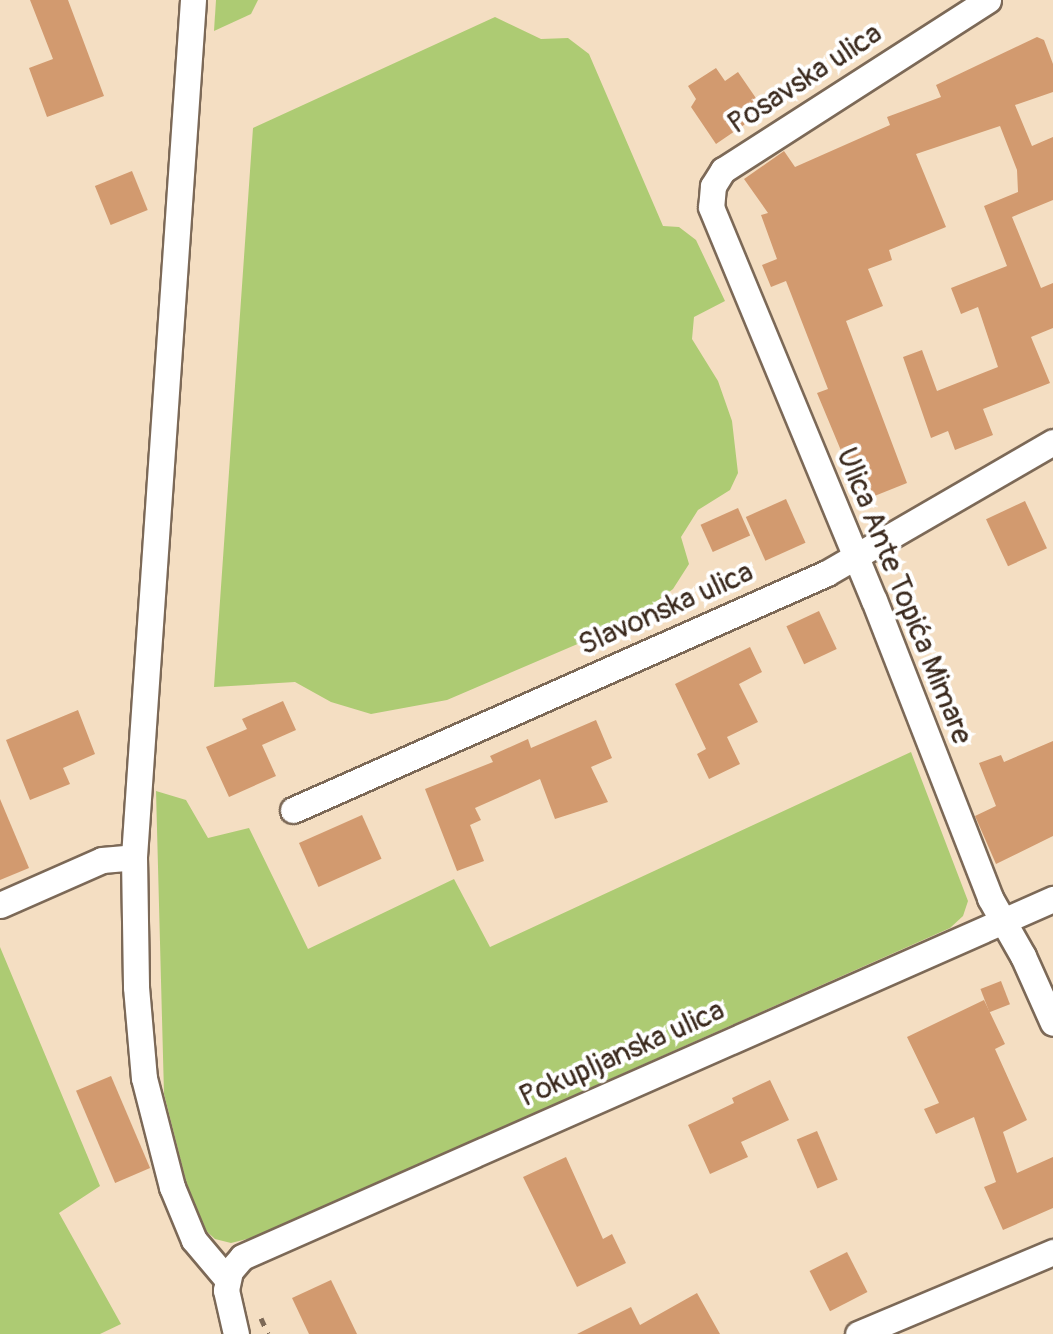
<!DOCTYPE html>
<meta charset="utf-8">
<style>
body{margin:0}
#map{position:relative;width:1053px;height:1334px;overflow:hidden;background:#f4dec2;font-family:Pangolin,sans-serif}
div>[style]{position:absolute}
.green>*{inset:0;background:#adcb73}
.building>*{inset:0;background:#d29a6f;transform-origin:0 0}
.path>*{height:5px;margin-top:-2.5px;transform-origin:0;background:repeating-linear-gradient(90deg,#7c6957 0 8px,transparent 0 16px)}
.roads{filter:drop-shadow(2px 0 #7c6957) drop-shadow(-2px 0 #7c6957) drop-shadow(0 2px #7c6957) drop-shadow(0 -2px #7c6957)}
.street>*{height:25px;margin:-12.5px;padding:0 12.5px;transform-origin:12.5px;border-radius:12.5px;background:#fff}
span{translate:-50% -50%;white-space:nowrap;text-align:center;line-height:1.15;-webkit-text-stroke:8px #fff;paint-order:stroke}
.street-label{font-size:30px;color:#3b2a1e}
</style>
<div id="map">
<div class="green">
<i style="clip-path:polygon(216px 0,258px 0,251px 14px,214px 31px)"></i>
<i style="clip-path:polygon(495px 17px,541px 39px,568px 38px,589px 54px,663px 226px,679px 227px,696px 240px,725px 301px,694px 317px,692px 339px,718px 381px,732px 421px,738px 473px,730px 490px,698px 510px,681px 537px,689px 564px,673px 589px,629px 622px,447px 700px,371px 714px,331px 702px,295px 682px,214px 687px,253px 128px)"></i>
<i style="clip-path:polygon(911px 752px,968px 901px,963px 916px,950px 928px,255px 1237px,231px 1243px,215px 1239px,203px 1228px,192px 1205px,164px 1094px,156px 791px,186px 800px,208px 838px,249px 828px,308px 949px,454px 879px,490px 947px)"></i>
<i style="clip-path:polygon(0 947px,100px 1186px,59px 1213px,121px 1324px,100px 1334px,0 1334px)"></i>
</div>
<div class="building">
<i style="clip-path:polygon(30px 0,68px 0,104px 96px,47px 117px,29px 68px,53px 59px)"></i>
<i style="clip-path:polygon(1037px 37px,1044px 40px,1053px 64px,1053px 92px,1015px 105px,1032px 146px,1053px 137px,1053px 200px,1012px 217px,1041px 288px,1053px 283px,1053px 328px,1031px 337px,1050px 383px,983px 409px,993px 435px,955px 450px,948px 431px,931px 438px,903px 357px,922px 350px,937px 391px,998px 367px,978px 307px,961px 314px,951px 288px,1007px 266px,984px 206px,1018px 192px,1017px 170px,1000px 126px,916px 154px,946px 227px,889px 250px,892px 260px,868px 269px,883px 306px,846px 321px,907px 483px,862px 501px,817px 393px,828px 389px,786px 281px,771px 287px,762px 265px,777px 259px,761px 215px,768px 213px,744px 179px,784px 151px,795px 167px,890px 125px,887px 117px,941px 97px,936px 85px)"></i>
<i style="clip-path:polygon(716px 68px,725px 81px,738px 72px,760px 104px,752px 109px,757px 116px,716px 144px,691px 107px,696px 99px,688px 86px)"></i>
<i style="left:132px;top:171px;width:42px;height:40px;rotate:68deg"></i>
<i style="left:786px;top:499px;width:48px;height:44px;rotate:66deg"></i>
<i style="left:1025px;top:501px;width:52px;height:43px;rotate:65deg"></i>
<i style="left:738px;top:508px;width:30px;height:41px;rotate:66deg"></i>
<i style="left:819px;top:611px;width:42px;height:36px;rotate:65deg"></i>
<i style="clip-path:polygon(750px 647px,762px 672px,739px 684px,758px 722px,727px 737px,740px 764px,709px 779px,697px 754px,706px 749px,675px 684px)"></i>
<i style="clip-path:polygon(283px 701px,296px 730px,262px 745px,276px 776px,229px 797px,206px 747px,247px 729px,242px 719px)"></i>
<i style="clip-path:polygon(78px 710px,95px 754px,63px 768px,70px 784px,30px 800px,6px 740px)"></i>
<i style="clip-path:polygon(596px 720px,612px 758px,591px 767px,608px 802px,555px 819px,540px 779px,475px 808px,481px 820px,470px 825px,484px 861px,457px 871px,425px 789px,493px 762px,490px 756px,528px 739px,531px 748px)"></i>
<i style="clip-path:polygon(1053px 741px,1053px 836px,996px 864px,975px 816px,996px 806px,979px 763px,1001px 755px,1004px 762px)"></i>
<i style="clip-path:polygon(0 799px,29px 868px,0 880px)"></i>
<i style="left:362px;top:815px;width:48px;height:69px;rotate:66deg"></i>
<i style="left:1001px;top:981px;width:25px;height:22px;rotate:69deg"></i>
<i style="clip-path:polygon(984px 1000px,1005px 1044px,995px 1049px,1027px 1120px,1003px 1132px,1017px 1173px,1053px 1157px,1053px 1208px,1003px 1230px,984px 1187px,996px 1182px,974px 1117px,936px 1134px,924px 1109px,939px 1103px,907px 1037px)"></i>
<i style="left:111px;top:1076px;width:100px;height:38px;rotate:67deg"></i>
<i style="clip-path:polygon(770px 1080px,789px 1120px,741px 1142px,748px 1157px,710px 1174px,688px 1125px,734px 1103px,732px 1098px)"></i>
<i style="left:817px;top:1131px;width:53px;height:22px;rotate:67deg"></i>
<i style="clip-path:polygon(566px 1157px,603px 1239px,612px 1234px,626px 1263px,577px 1287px,523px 1177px)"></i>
<i style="left:847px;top:1252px;width:45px;height:42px;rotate:63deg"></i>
<i style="clip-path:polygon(331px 1280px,357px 1334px,309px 1334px,292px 1298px)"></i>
<i style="clip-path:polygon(697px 1293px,720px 1334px,577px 1334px,631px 1307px,640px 1325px)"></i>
</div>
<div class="path">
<i style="left:261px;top:1318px;width:17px;rotate:66deg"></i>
</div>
<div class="roads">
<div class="street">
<i style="left:193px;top:0;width:859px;rotate:93.94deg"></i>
<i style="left:134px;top:857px;width:130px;rotate:89.1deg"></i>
<i style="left:136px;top:987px;width:91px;rotate:85deg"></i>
<i style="left:144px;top:1078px;width:113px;rotate:75.6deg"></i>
<i style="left:172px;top:1187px;width:57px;rotate:67.5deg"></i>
<i style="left:194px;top:1240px;width:51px;rotate:49.8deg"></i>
<i style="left:988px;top:0;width:315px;rotate:147.3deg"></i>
<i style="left:723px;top:170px;width:19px;rotate:122deg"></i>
<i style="left:713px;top:186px;width:21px;rotate:95deg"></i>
<i style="left:711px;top:207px;width:425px;rotate:67.5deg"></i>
<i style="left:874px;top:600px;width:320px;rotate:68.7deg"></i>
<i style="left:990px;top:898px;width:67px;rotate:60.4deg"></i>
<i style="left:1023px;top:956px;width:73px;rotate:65.9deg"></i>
<i style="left:293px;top:810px;width:584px;rotate:-23.93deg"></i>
<i style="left:827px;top:573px;width:261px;rotate:-30.1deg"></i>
<i style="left:0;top:905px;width:111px;rotate:-23.8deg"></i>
<i style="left:102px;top:860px;width:32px;rotate:-5deg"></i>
<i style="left:236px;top:1334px;width:45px;rotate:-102.8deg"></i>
<i style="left:226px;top:1290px;width:19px;rotate:-78deg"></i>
<i style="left:230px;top:1271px;width:18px;rotate:-49deg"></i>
<i style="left:242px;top:1257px;width:887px;rotate:-23.82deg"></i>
<i style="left:858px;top:1334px;width:212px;rotate:-22.8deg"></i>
</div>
</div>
<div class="street-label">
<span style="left:805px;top:79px;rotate:-33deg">Posavska ulica</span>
<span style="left:904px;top:596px;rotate:68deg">Ulica Ante Topića Mimare</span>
<span style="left:666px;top:609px;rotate:-24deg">Slavonska ulica</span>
<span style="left:622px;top:1054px;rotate:-24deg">Pokupljanska ulica</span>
</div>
</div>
